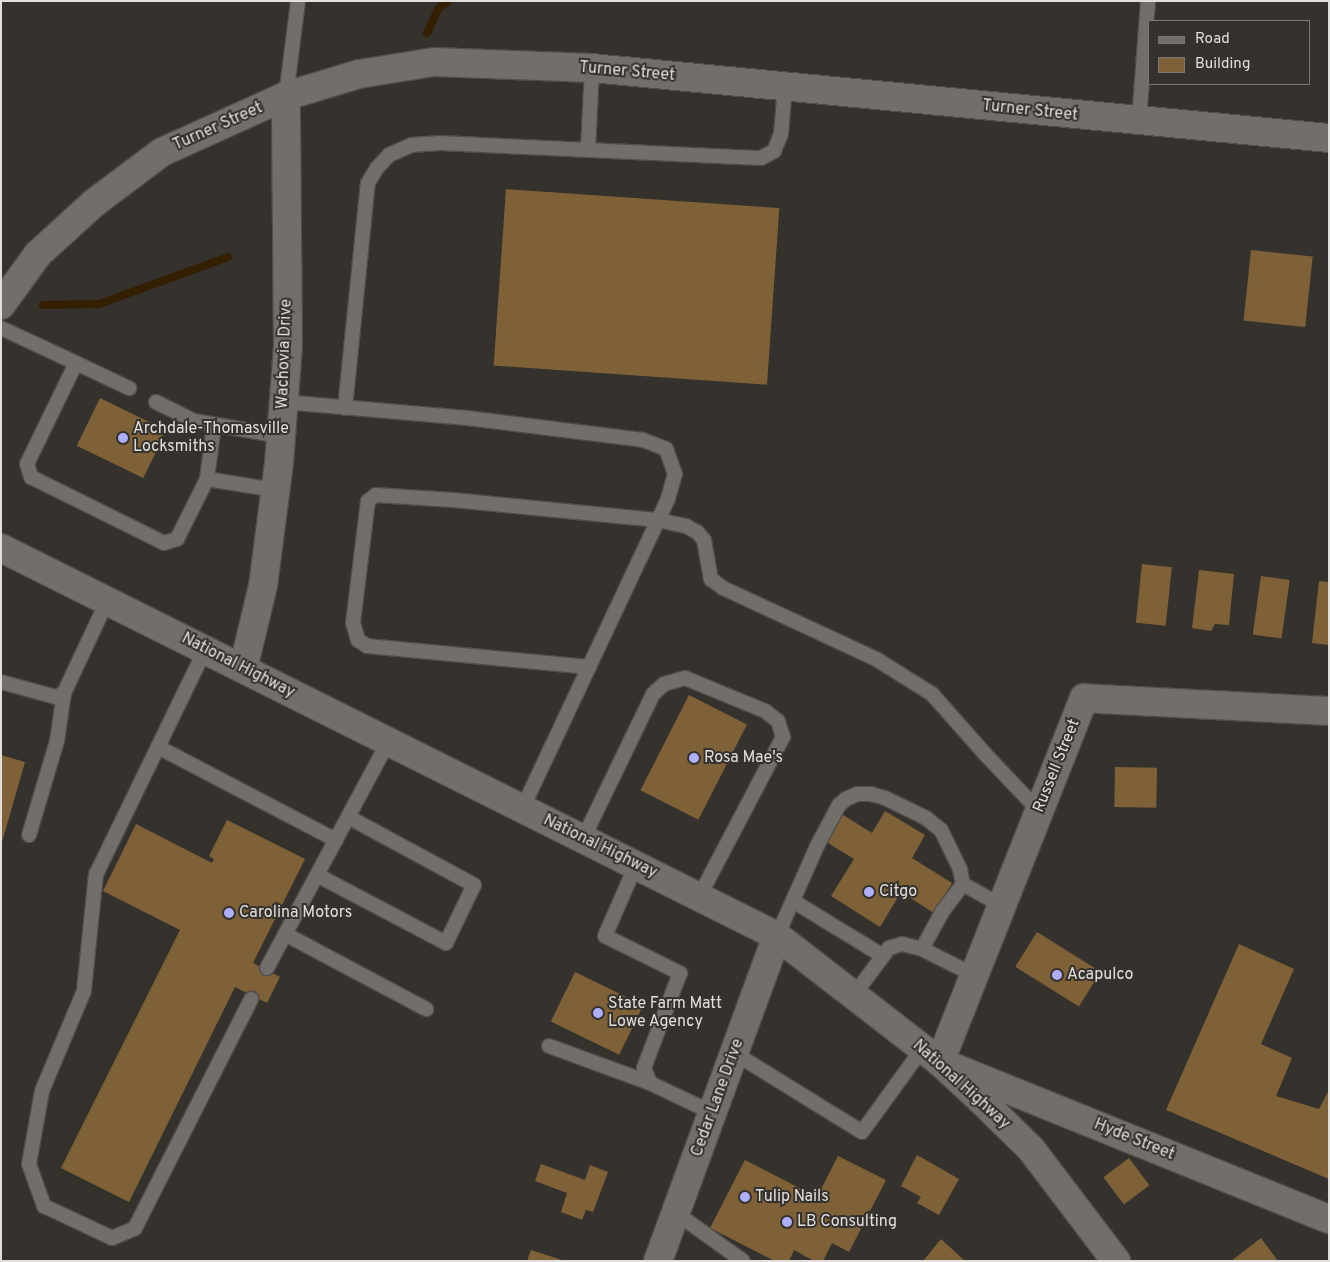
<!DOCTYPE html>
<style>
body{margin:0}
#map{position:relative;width:1330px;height:1262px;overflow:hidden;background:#35322e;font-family:Overpass,sans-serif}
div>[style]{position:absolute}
.stream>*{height:8px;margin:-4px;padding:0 4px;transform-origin:4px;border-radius:4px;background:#341f00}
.building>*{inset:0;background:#7f6137;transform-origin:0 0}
.roads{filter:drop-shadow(1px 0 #504d4a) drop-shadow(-1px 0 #504d4a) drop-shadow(0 1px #504d4a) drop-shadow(0 -1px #504d4a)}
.service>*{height:14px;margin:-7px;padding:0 7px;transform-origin:7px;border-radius:7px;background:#726e6a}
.minor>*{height:28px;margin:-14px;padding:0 14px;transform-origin:14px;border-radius:14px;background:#726e6a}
.secondary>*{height:28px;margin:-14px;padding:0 14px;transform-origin:14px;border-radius:14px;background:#726e6a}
.dots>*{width:14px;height:14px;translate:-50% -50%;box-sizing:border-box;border:2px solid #35322e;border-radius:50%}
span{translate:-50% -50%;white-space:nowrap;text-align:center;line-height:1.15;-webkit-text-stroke:4px #35322e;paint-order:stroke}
.street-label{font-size:16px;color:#e1dfdc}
.poi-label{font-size:16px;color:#e1dfdc}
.left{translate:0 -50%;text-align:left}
.frame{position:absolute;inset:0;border:2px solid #e1dfdc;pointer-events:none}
.legend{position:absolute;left:1148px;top:20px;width:162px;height:65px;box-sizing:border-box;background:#35322e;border:1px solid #7a7774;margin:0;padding:6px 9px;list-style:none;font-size:15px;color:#e1dfdc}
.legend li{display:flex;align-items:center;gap:10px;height:25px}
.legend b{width:25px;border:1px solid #7a7774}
</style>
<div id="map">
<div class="stream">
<i style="left:427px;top:33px;width:26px;rotate:-65deg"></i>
<i style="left:438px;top:9px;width:13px;rotate:-39deg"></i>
<i style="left:43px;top:305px;width:56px;rotate:-1deg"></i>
<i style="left:99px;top:304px;width:137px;rotate:-20deg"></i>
</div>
<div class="building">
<i style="left:506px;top:189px;width:274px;height:177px;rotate:4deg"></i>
<i style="left:1251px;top:250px;width:62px;height:71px;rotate:6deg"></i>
<i style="left:100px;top:398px;width:74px;height:53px;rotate:26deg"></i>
<i style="left:1142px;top:564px;width:30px;height:59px;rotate:6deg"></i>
<i style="clip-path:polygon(1199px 570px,1234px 574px,1229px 625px,1215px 624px,1211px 631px,1192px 628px)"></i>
<i style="left:1261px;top:576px;width:29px;height:59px;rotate:8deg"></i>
<i style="clip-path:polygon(1319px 581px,1329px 582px,1329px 645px,1312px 643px)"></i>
<i style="left:689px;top:695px;width:65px;height:107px;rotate:27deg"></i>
<i style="clip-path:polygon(1px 755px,25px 762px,2px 842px,1px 842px)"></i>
<i style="left:1115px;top:767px;width:42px;height:40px;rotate:1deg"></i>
<i style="clip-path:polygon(885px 811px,925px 835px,912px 858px,952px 883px,934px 913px,901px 892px,880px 927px,831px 896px,854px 859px,823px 840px,840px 813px,872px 833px)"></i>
<i style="clip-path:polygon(227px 820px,305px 859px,253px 963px,280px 977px,267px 1003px,235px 987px,129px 1202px,61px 1168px,180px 930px,103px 891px,136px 824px,212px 863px,214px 859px,209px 856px)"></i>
<i style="left:1037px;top:932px;width:75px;height:41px;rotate:32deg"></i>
<i style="clip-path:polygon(1239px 944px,1294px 969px,1261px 1044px,1292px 1058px,1276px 1096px,1319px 1109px,1329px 1090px,1329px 1179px,1166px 1110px)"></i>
<i style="left:575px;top:972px;width:76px;height:55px;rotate:26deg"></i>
<i style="clip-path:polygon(917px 1155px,959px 1179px,939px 1215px,917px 1203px,921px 1197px,901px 1186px)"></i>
<i style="clip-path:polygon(838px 1156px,886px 1180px,849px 1252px,832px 1243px,823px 1261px,814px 1261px,794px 1250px,789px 1261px,775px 1261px,710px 1228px,745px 1160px,817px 1197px)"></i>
<i style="left:1129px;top:1158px;width:34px;height:32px;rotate:53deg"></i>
<i style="clip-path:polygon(541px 1164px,585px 1180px,590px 1165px,608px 1172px,593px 1212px,586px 1210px,582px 1220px,561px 1212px,567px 1193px,535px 1181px)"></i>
<i style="clip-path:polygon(1261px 1238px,1278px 1261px,1231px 1261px)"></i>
<i style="clip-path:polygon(941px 1239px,965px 1261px,923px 1261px)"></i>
<i style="clip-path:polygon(531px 1250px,562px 1260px,562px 1261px,527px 1261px)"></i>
</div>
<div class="roads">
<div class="service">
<i style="left:286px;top:96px;width:96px;rotate:-82.8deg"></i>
<i style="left:1139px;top:121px;width:120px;rotate:-85.7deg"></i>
<i style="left:588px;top:150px;width:82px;rotate:-87.2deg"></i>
<i style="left:1px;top:328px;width:83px;rotate:25deg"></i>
<i style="left:76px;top:363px;width:112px;rotate:115.9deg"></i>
<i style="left:27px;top:464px;width:14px;rotate:73deg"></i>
<i style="left:31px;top:477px;width:148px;rotate:26.4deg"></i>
<i style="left:164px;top:543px;width:14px;rotate:-17deg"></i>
<i style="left:177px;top:539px;width:67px;rotate:-63.4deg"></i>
<i style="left:207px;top:479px;width:70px;rotate:9.1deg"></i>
<i style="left:76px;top:363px;width:59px;rotate:25.3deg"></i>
<i style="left:156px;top:402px;width:42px;rotate:26.6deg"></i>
<i style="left:194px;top:421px;width:88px;rotate:9.8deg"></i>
<i style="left:284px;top:402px;width:184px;rotate:5deg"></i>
<i style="left:467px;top:418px;width:177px;rotate:7.1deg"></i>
<i style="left:643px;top:440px;width:25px;rotate:21deg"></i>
<i style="left:666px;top:449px;width:27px;rotate:70deg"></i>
<i style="left:675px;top:474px;width:26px;rotate:106deg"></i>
<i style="left:668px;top:499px;width:343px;rotate:115.2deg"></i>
<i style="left:345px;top:408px;width:226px;rotate:-84.2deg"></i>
<i style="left:368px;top:183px;width:17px;rotate:-59deg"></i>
<i style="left:377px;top:168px;width:18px;rotate:-47deg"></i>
<i style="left:389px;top:155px;width:24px;rotate:-24deg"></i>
<i style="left:411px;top:145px;width:29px;rotate:-4deg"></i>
<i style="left:440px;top:143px;width:321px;rotate:2.7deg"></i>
<i style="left:761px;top:158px;width:15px;rotate:-28deg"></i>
<i style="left:774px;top:151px;width:18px;rotate:-68deg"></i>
<i style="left:781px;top:134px;width:47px;rotate:-85.1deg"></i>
<i style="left:207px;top:479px;width:54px;rotate:-82.6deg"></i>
<i style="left:205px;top:650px;width:249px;rotate:115.9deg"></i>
<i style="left:96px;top:874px;width:118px;rotate:95.9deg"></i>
<i style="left:84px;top:991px;width:108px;rotate:112.8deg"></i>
<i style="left:42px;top:1091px;width:74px;rotate:100.1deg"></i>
<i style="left:29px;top:1164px;width:45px;rotate:70.3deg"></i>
<i style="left:44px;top:1206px;width:75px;rotate:25.2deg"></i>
<i style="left:112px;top:1238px;width:25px;rotate:-23deg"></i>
<i style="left:135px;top:1228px;width:257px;rotate:-63.1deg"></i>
<i style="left:589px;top:667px;width:223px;rotate:-174.6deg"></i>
<i style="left:367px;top:646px;width:11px;rotate:-146deg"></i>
<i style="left:358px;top:640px;width:18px;rotate:-106deg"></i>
<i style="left:353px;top:623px;width:123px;rotate:-83deg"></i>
<i style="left:368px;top:501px;width:10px;rotate:-37deg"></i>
<i style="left:376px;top:495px;width:77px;rotate:3.7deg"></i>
<i style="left:453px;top:500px;width:206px;rotate:5.6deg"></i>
<i style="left:658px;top:520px;width:29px;rotate:12deg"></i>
<i style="left:686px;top:526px;width:13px;rotate:29deg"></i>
<i style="left:697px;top:532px;width:11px;rotate:49deg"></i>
<i style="left:704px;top:540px;width:40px;rotate:80deg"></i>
<i style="left:711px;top:579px;width:15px;rotate:37deg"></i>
<i style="left:723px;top:588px;width:169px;rotate:24.9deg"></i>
<i style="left:876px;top:659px;width:66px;rotate:32deg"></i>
<i style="left:932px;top:694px;width:80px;rotate:48.5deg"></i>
<i style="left:985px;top:754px;width:79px;rotate:46.5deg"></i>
<i style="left:1px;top:682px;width:57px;rotate:15.3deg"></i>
<i style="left:56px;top:697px;width:9px;rotate:-27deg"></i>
<i style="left:64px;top:693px;width:102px;rotate:-64.9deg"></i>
<i style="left:158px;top:747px;width:201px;rotate:27.6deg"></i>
<i style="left:29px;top:835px;width:98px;rotate:-73.4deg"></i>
<i style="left:57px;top:741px;width:49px;rotate:-81.7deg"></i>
<i style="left:583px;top:839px;width:161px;rotate:-64.2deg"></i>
<i style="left:653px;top:694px;width:15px;rotate:-42deg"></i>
<i style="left:664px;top:684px;width:22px;rotate:-16deg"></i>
<i style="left:685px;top:678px;width:87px;rotate:22.4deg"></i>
<i style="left:765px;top:711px;width:16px;rotate:38deg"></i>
<i style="left:778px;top:721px;width:17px;rotate:73deg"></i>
<i style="left:783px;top:737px;width:181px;rotate:117.7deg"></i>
<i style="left:636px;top:865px;width:77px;rotate:113.6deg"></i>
<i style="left:605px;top:936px;width:84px;rotate:26.3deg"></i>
<i style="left:680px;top:973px;width:102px;rotate:110.8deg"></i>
<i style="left:644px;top:1068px;width:16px;rotate:68deg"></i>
<i style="left:650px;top:1083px;width:70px;rotate:25.5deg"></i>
<i style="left:317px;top:875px;width:146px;rotate:27.8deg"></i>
<i style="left:446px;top:943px;width:64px;rotate:-64.2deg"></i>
<i style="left:474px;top:885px;width:143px;rotate:-151.6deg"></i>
<i style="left:793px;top:901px;width:105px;rotate:31.4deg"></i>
<i style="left:285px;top:934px;width:160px;rotate:28deg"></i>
<i style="left:777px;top:936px;width:98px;rotate:-66deg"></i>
<i style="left:817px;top:846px;width:47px;rotate:-61.8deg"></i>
<i style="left:839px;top:805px;width:9px;rotate:-41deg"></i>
<i style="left:846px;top:799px;width:12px;rotate:-24deg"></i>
<i style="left:857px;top:794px;width:14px"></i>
<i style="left:871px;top:794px;width:15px;rotate:16deg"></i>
<i style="left:885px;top:798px;width:46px;rotate:26deg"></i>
<i style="left:926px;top:818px;width:19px;rotate:39deg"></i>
<i style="left:941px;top:830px;width:43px;rotate:64deg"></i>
<i style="left:960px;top:869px;width:15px;rotate:79deg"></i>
<i style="left:963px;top:884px;width:45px;rotate:29.4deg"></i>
<i style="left:922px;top:949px;width:42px;rotate:-61.6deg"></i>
<i style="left:942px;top:912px;width:35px;rotate:-53deg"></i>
<i style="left:267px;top:968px;width:256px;rotate:-61.8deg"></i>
<i style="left:853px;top:996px;width:60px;rotate:-53.1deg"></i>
<i style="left:889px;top:948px;width:14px;rotate:-17deg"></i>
<i style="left:902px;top:944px;width:21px;rotate:14deg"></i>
<i style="left:922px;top:949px;width:58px;rotate:26.6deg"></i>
<i style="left:549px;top:1046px;width:108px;rotate:20.1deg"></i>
<i style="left:734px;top:1053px;width:150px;rotate:31.7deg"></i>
<i style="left:862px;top:1132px;width:102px;rotate:-54.1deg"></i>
<i style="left:676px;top:1213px;width:82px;rotate:35.6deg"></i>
</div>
<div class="minor">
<i style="left:1px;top:305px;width:63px;rotate:-54deg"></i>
<i style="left:38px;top:254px;width:76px;rotate:-42.3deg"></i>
<i style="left:94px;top:203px;width:85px;rotate:-36.9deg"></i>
<i style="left:162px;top:152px;width:136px;rotate:-24.3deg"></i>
<i style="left:286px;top:96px;width:76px;rotate:-16.8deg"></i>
<i style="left:359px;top:74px;width:76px;rotate:-9.1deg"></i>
<i style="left:434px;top:62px;width:158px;rotate:2.2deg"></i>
<i style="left:592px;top:68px;width:740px;rotate:5.43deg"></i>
<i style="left:243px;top:669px;width:85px;rotate:-76.5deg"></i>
<i style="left:263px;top:586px;width:124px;rotate:-82.6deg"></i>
<i style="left:279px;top:463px;width:118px;rotate:-85.6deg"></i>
<i style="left:288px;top:345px;width:249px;rotate:-90.5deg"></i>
<i style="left:1329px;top:711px;width:245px;rotate:-177deg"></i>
<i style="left:1084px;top:698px;width:391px;rotate:111.6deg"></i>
<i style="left:940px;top:1062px;width:419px;rotate:22deg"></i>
<i style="left:658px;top:1261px;width:346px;rotate:-69.9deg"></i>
</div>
<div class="secondary">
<i style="left:1px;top:548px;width:868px;rotate:26.57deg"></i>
<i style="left:777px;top:936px;width:206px;rotate:37.7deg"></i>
<i style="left:940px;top:1062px;width:56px;rotate:42.8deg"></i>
<i style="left:981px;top:1100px;width:70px;rotate:44.4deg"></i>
<i style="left:1031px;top:1149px;width:141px;rotate:52.8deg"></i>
</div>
</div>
<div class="dots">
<i style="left:123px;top:438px;background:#afaefa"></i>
<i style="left:694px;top:758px;background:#afaefa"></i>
<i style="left:869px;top:892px;background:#afaefa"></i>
<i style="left:229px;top:913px;background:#afaefa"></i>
<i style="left:1057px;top:975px;background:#afaefa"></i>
<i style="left:598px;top:1013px;background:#afaefa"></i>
<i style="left:745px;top:1197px;background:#afaefa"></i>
<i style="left:787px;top:1222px;background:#afaefa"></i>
</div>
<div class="street-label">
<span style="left:627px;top:72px;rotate:5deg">Turner Street</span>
<span style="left:1030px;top:111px;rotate:6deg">Turner Street</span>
<span style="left:218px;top:127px;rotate:-24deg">Turner Street</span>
<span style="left:285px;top:354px;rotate:-88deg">Wachovia Drive</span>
<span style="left:238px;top:666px;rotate:27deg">National Highway</span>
<span style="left:1057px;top:766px;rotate:-68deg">Russell Street</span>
<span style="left:600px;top:847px;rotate:26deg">National Highway</span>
<span style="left:961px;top:1085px;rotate:42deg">National Highway</span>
<span style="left:718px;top:1098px;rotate:-70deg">Cedar Lane Drive</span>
<span style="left:1134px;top:1140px;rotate:22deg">Hyde Street</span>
</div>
<div class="poi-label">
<span class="left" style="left:133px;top:438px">Archdale-Thomasville<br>Locksmiths</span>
<span class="left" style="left:704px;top:758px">Rosa Mae's</span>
<span class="left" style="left:879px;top:892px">Citgo</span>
<span class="left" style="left:239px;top:913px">Carolina Motors</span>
<span class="left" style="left:1067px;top:975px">Acapulco</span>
<span class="left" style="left:608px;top:1013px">State Farm Matt<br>Lowe Agency</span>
<span class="left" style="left:755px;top:1197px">Tulip Nails</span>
<span class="left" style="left:797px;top:1222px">LB Consulting</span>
</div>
<div class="frame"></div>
<ul class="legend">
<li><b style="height:6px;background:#726e6a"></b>Road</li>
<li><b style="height:14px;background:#7f6137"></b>Building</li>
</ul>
</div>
